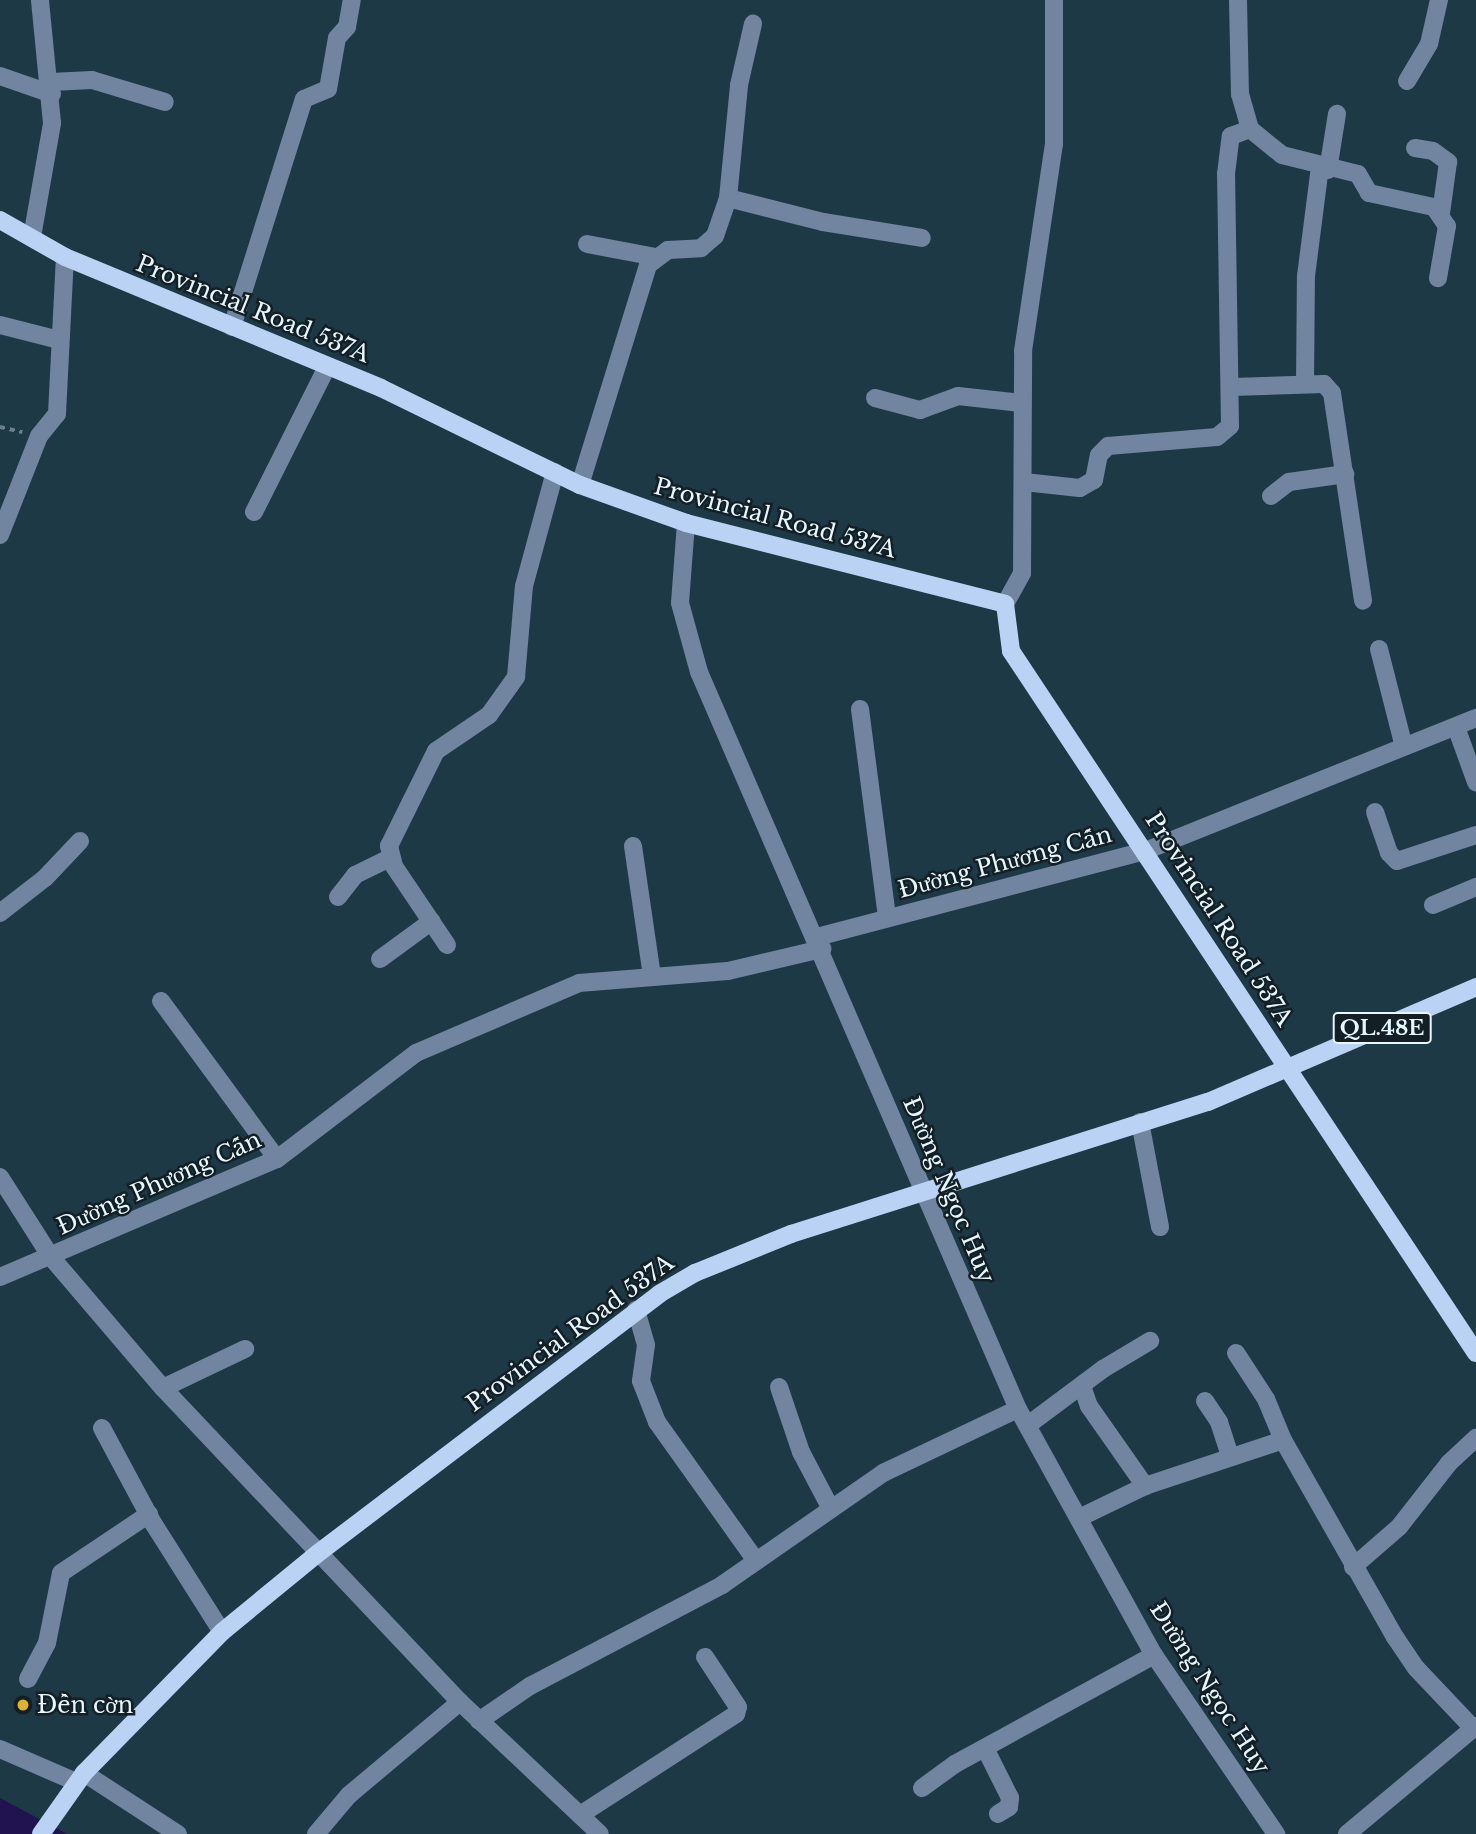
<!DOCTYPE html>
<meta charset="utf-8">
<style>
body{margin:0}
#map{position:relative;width:1476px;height:1834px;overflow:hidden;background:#1d3946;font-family:"Libre Baskerville",serif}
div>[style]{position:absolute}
.water>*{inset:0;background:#201350}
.path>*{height:3.5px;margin-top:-1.75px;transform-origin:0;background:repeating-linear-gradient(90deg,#68808b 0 5px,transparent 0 10px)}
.minor>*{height:18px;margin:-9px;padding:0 9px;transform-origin:9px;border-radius:9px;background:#7184a0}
.major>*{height:18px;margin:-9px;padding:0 9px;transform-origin:9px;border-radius:9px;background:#bad2f4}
.dots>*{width:19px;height:19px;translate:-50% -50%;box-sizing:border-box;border:4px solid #131f24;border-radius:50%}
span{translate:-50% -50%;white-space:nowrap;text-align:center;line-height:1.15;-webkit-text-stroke:5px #131f24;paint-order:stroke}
.shield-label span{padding:2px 5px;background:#131f24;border:2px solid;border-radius:5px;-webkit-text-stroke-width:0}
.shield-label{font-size:21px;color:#e6f7ff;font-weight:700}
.street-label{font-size:23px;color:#e6f7ff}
.poi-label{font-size:23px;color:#e6f7ff}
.left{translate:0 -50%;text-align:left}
</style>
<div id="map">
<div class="water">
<i style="clip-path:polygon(0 1798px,67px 1834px,0 1834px)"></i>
</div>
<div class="path">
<i style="left:0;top:427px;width:23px;rotate:13deg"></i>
</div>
<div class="minor">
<i style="left:1238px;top:0;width:94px;rotate:88.8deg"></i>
<i style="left:1240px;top:94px;width:36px;rotate:74deg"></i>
<i style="left:1250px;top:129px;width:41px;rotate:39.1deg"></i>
<i style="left:1282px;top:155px;width:78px;rotate:14deg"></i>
<i style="left:1358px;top:174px;width:22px;rotate:60deg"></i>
<i style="left:1369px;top:193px;width:66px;rotate:12.2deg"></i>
<i style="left:1434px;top:207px;width:23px;rotate:56deg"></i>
<i style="left:1447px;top:226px;width:53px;rotate:99.8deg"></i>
<i style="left:0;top:76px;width:55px;rotate:19.1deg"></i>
<i style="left:1407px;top:81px;width:43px;rotate:-59.3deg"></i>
<i style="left:1429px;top:44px;width:45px;rotate:-77.2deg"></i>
<i style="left:51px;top:82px;width:41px;rotate:-2.8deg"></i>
<i style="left:92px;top:80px;width:76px;rotate:16.8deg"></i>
<i style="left:1415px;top:148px;width:18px;rotate:9deg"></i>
<i style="left:1433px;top:151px;width:19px;rotate:36deg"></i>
<i style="left:1448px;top:162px;width:51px;rotate:97.8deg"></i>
<i style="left:1328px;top:170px;width:57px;rotate:-80.9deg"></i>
<i style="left:728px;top:198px;width:98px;rotate:14.2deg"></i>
<i style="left:823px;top:222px;width:100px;rotate:9.2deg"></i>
<i style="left:32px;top:237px;width:116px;rotate:-80deg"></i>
<i style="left:52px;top:123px;width:124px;rotate:-95.6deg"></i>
<i style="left:587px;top:244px;width:70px;rotate:10.7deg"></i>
<i style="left:0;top:325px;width:61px;rotate:14.3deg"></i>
<i style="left:232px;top:327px;width:239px;rotate:-72.5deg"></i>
<i style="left:304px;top:99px;width:26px;rotate:-23deg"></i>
<i style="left:328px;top:89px;width:52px;rotate:-80deg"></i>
<i style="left:337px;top:38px;width:15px;rotate:-48deg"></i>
<i style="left:347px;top:27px;width:27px;rotate:-80deg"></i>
<i style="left:1305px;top:384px;width:108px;rotate:-89.5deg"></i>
<i style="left:1306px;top:276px;width:111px;rotate:-82.7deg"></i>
<i style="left:1232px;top:387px;width:92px;rotate:-1.9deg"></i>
<i style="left:1324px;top:384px;width:12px;rotate:48deg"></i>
<i style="left:1332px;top:393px;width:210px;rotate:81.5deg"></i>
<i style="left:875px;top:398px;width:47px;rotate:14.9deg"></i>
<i style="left:920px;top:410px;width:40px;rotate:-20.2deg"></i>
<i style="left:958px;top:396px;width:63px;rotate:6.3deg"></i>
<i style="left:1024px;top:482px;width:56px;rotate:6.1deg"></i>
<i style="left:1080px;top:488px;width:16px;rotate:-30deg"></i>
<i style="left:1094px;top:480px;width:25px;rotate:-79deg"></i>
<i style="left:1099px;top:455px;width:13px;rotate:-45deg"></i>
<i style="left:1108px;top:446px;width:109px;rotate:-4.7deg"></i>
<i style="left:1217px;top:437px;width:17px;rotate:-40deg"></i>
<i style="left:1230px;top:426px;width:252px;rotate:-90.9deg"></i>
<i style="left:1226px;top:174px;width:38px;rotate:-83deg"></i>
<i style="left:1231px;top:136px;width:20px;rotate:-20deg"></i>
<i style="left:580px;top:485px;width:230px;rotate:-72.8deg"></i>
<i style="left:648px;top:265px;width:25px;rotate:-37deg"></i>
<i style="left:668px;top:250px;width:33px;rotate:-3deg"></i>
<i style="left:701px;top:248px;width:18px;rotate:-41deg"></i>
<i style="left:715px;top:236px;width:40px;rotate:-71.1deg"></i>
<i style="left:728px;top:198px;width:114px;rotate:-84.4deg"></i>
<i style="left:739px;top:85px;width:63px;rotate:-77.1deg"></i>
<i style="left:1271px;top:496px;width:23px;rotate:-38deg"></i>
<i style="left:1289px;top:482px;width:57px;rotate:-8.1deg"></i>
<i style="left:254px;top:512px;width:162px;rotate:-63.3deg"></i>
<i style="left:686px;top:523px;width:80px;rotate:94.3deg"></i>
<i style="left:680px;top:603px;width:72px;rotate:74.6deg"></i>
<i style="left:699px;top:672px;width:803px;rotate:66.6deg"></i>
<i style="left:1018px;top:1409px;width:281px;rotate:61.1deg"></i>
<i style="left:1154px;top:1655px;width:217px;rotate:55.7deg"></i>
<i style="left:0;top:535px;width:106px;rotate:-68.5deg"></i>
<i style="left:39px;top:436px;width:28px;rotate:-51deg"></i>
<i style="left:57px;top:414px;width:157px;rotate:-87.1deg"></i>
<i style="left:1005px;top:604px;width:35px;rotate:-61deg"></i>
<i style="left:1022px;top:573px;width:222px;rotate:-89.7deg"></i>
<i style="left:1023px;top:351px;width:209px;rotate:-81.5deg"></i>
<i style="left:1054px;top:144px;width:144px;rotate:-90deg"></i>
<i style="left:1379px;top:649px;width:101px;rotate:75.7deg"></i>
<i style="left:860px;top:709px;width:211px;rotate:82.6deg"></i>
<i style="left:1456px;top:727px;width:59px;rotate:70deg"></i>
<i style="left:1375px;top:812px;width:43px;rotate:71.1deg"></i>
<i style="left:1389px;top:853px;width:11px;rotate:45deg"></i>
<i style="left:1397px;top:861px;width:83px;rotate:-18.2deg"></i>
<i style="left:633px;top:846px;width:132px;rotate:81.7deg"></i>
<i style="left:338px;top:897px;width:28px;rotate:-52deg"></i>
<i style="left:355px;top:875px;width:39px;rotate:-26deg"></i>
<i style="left:1433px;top:905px;width:47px;rotate:-22.7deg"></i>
<i style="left:0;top:913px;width:57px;rotate:-37.9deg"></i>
<i style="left:45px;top:878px;width:51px;rotate:-46.6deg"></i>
<i style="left:817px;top:937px;width:339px;rotate:-14.7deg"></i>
<i style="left:1145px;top:851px;width:357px;rotate:-21.9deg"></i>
<i style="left:447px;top:945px;width:95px;rotate:-123.9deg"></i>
<i style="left:394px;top:866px;width:21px;rotate:-104deg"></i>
<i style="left:389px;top:846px;width:106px;rotate:-63.7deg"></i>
<i style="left:436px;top:751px;width:64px;rotate:-34.2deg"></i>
<i style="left:489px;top:715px;width:47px;rotate:-54.6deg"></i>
<i style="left:516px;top:677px;width:91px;rotate:-85deg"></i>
<i style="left:524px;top:586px;width:118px;rotate:-74.8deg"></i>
<i style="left:380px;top:959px;width:64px;rotate:-36.2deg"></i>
<i style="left:161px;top:1001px;width:196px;rotate:53.7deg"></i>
<i style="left:1140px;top:1122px;width:107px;rotate:79.2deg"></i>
<i style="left:0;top:1177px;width:95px;rotate:57.5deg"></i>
<i style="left:51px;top:1257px;width:172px;rotate:49.5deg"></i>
<i style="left:163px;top:1388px;width:432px;rotate:46.6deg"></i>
<i style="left:460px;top:1702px;width:192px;rotate:43.3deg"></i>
<i style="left:0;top:1277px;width:301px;rotate:-23.1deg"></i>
<i style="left:277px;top:1159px;width:175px;rotate:-37.3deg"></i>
<i style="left:416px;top:1053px;width:177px;rotate:-23.2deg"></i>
<i style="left:579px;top:983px;width:149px;rotate:-4.6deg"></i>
<i style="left:728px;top:971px;width:97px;rotate:-13.2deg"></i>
<i style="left:636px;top:1310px;width:36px;rotate:74deg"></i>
<i style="left:646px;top:1345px;width:36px;rotate:98deg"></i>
<i style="left:641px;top:1381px;width:44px;rotate:68.7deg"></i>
<i style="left:657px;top:1422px;width:171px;rotate:54.5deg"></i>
<i style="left:1236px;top:1353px;width:55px;rotate:56.9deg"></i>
<i style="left:1266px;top:1399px;width:44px;rotate:67.5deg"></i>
<i style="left:1283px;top:1440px;width:227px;rotate:60.4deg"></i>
<i style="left:1395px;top:1637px;width:37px;rotate:56deg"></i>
<i style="left:1416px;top:1668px;width:83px;rotate:46.5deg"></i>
<i style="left:1082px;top:1386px;width:21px;rotate:71deg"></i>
<i style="left:1089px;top:1406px;width:98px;rotate:55deg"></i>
<i style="left:779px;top:1387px;width:69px;rotate:71.3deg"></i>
<i style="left:801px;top:1452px;width:62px;rotate:62.2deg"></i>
<i style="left:163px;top:1388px;width:91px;rotate:-25.4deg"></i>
<i style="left:1205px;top:1401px;width:25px;rotate:56deg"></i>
<i style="left:1219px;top:1422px;width:36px;rotate:72deg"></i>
<i style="left:1028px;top:1425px;width:94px;rotate:-36.7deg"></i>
<i style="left:1103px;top:1369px;width:55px;rotate:-30.8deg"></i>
<i style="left:102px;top:1428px;width:108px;rotate:61.8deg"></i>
<i style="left:153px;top:1523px;width:129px;rotate:57.7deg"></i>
<i style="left:1081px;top:1517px;width:71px;rotate:-25.8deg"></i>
<i style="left:1145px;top:1486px;width:145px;rotate:-18.4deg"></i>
<i style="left:1353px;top:1567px;width:61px;rotate:-41deg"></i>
<i style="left:1399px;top:1527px;width:81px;rotate:-52deg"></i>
<i style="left:1449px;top:1463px;width:37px;rotate:-43deg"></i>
<i style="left:28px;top:1679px;width:41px;rotate:-62.2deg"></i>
<i style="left:47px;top:1643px;width:71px;rotate:-78.7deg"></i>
<i style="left:61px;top:1573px;width:106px;rotate:-33.8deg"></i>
<i style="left:479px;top:1721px;width:62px;rotate:-34.5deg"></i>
<i style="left:530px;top:1686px;width:217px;rotate:-27.7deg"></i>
<i style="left:722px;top:1585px;width:196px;rotate:-34.8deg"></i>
<i style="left:883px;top:1473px;width:149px;rotate:-25.4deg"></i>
<i style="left:985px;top:1748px;width:56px;rotate:63.4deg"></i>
<i style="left:1010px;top:1798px;width:9px;rotate:96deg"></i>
<i style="left:1009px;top:1807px;width:13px;rotate:148deg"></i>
<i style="left:0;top:1749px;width:83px;rotate:23.5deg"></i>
<i style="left:84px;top:1773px;width:112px;rotate:33deg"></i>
<i style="left:922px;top:1788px;width:41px;rotate:-36deg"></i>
<i style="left:955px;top:1764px;width:227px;rotate:-28.7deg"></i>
<i style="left:580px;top:1815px;width:186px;rotate:-32.9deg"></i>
<i style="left:736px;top:1714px;width:7px;rotate:-74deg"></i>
<i style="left:738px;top:1707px;width:60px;rotate:-123.4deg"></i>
<i style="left:316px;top:1834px;width:51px;rotate:-49.8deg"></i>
<i style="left:349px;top:1795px;width:145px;rotate:-40deg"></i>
<i style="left:1347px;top:1834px;width:168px;rotate:-39.9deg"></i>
</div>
<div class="major">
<i style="left:0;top:220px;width:75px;rotate:29.6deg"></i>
<i style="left:65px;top:257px;width:342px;rotate:22.5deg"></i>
<i style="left:381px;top:388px;width:221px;rotate:26deg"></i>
<i style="left:580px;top:485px;width:113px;rotate:19.7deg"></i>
<i style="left:686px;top:523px;width:329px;rotate:14.2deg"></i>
<i style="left:1005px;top:604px;width:47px;rotate:82.7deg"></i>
<i style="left:1011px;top:651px;width:842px;rotate:56.48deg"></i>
<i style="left:41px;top:1834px;width:75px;rotate:-54.8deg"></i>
<i style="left:84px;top:1773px;width:197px;rotate:-45.6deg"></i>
<i style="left:222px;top:1632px;width:123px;rotate:-39.4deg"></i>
<i style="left:317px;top:1554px;width:430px;rotate:-37.2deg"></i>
<i style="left:659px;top:1294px;width:42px;rotate:-30.3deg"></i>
<i style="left:695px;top:1273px;width:104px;rotate:-22.1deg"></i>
<i style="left:791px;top:1234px;width:437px;rotate:-17.6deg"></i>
<i style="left:1208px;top:1102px;width:292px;rotate:-23.2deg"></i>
</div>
<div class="dots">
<i style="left:23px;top:1705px;background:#deb133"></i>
</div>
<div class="shield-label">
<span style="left:1382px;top:1028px">QL.48E</span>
</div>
<div class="street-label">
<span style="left:253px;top:309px;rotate:22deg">Provincial Road 537A</span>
<span style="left:775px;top:518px;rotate:15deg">Provincial Road 537A</span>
<span style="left:1005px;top:862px;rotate:-15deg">Đường Phương Cấn</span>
<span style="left:1219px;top:919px;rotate:57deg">Provincial Road 537A</span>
<span style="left:159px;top:1183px;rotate:-24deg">Đường Phương Cấn</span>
<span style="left:949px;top:1190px;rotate:67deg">Đường Ngọc Huy</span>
<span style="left:570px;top:1333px;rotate:-36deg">Provincial Road 537A</span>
<span style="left:1210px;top:1688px;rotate:57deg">Đường Ngọc Huy</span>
</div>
<div class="poi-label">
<span class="left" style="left:37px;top:1705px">Đền cờn</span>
</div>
</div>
